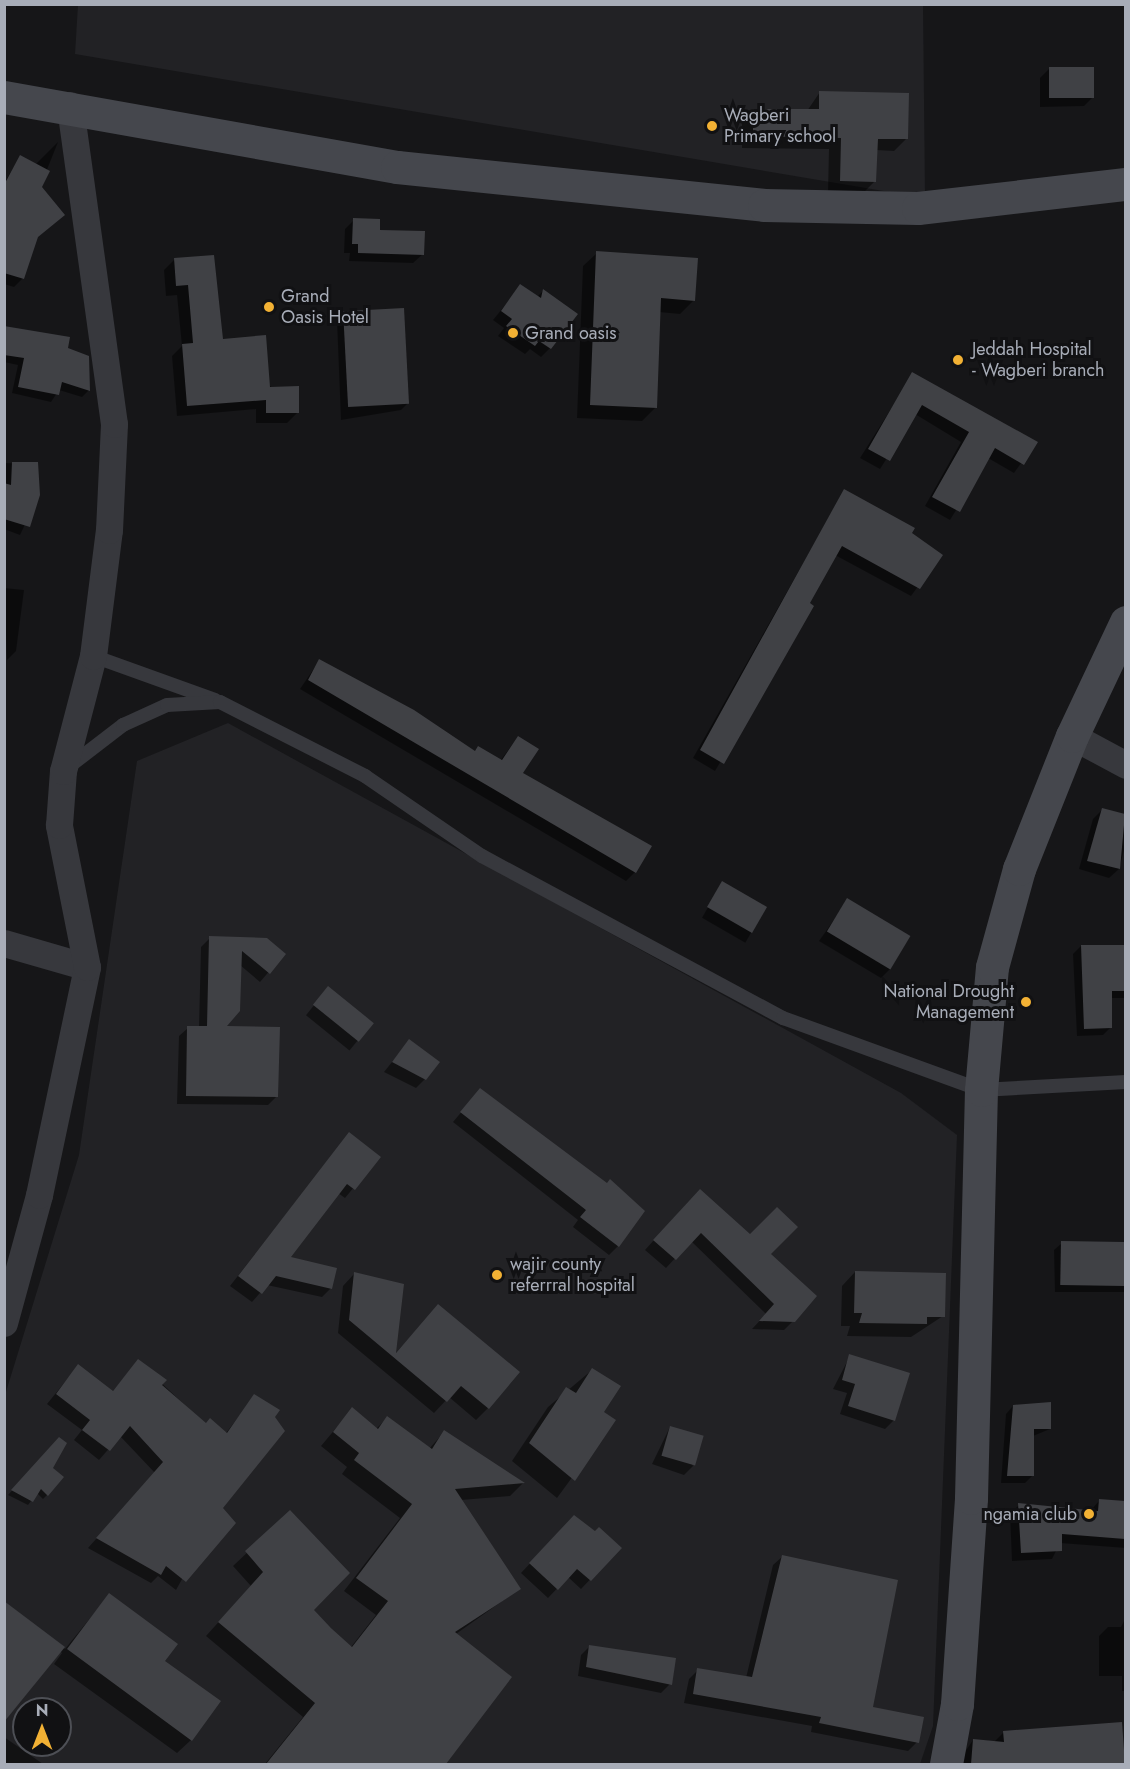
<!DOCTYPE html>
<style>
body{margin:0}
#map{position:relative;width:1130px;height:1769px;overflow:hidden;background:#161618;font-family:Jost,sans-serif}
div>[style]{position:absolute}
.built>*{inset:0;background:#222225}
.shadow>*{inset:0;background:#0007;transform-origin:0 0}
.building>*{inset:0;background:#404145;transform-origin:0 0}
.lane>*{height:14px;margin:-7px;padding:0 7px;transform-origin:7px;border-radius:7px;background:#37383d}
.street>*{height:27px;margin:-13.5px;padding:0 13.5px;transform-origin:13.5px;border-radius:13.5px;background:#37383d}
.secondary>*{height:33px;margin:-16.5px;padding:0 16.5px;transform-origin:16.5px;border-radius:16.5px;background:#45474d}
.dots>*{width:16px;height:16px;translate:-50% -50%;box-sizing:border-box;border:3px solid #111113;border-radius:50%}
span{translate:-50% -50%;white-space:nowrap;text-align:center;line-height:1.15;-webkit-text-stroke:6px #111113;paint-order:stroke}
.poi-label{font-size:18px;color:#a8adb8}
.left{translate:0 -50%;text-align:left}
.right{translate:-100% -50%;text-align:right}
.frame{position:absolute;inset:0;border:6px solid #a8adb8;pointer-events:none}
.north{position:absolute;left:12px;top:1697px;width:60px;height:60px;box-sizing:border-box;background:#111113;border:2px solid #4d4f55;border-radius:50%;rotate:0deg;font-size:16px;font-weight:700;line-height:24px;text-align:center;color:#a8adb8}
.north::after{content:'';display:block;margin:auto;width:21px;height:27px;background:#f2b134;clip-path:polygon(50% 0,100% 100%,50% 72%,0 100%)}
</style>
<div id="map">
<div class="built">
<i style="clip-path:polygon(78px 5px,923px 5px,925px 198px,75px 54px)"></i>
<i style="clip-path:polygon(evenodd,228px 723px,901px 1093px,957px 1135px,933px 1726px,920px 1764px,5px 1764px,5px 1395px,79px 1155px,137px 761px,228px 723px,24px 1709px,60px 1709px,60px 1745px,24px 1745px,24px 1709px)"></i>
</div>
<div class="shadow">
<i style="clip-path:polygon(1049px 69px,1093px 97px,1084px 106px,1040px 107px,1040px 78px)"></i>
<i style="clip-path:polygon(820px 92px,906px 139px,894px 151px,876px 150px,875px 181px,863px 193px,828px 192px,829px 149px,742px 148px,742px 123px,754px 111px,807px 111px)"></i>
<i style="clip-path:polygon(58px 142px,40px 187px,6px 180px,20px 157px,35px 165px)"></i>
<i style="clip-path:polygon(354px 220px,378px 231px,423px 254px,413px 263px,349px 261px,350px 253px,344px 253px,345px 229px)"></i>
<i style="clip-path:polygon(4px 239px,23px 278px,14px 287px,4px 284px)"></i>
<i style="clip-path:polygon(597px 253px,694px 300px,680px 314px,659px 312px,656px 407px,642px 421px,577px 418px,583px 266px)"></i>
<i style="clip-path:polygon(174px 260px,222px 341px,298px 412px,287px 423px,256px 423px,256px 409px,177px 416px,172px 356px,182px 346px,177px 295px,166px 296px,164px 270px)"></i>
<i style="clip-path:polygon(521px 286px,537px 297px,543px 291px,550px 348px,541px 357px,530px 349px,525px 354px,498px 336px,504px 328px,493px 320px)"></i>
<i style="clip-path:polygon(344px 313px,407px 404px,401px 410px,341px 420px,337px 320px)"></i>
<i style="clip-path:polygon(4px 327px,66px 349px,89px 390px,82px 397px,59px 390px,51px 402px,12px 393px,18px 365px,4px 362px)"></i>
<i style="clip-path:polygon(913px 374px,1036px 442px,1014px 473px,988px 458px,950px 520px,925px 506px,961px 442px,915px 414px,880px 469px,860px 458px)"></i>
<i style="clip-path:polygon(4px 463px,37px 464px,39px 495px,20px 535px,4px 529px)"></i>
<i style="clip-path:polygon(844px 491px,941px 555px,911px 596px,835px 555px,808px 604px,812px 607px,715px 771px,693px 758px)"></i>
<i style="clip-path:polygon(4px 588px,24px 590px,16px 651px,7px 660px)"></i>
<i style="clip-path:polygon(319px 661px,474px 752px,500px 761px,518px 737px,521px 773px,635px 872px,626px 881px,300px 689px)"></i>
<i style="clip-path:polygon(1102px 810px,1126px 816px,1126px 843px,1119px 869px,1109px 878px,1079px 869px,1093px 819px)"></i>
<i style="left:722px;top:883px;width:50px;height:40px;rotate:30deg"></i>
<i style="clip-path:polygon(848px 900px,890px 969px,881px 978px,819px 941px)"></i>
<i style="clip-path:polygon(210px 938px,284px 954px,260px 982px,240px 965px,224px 1028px,277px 1096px,268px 1105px,177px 1104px,179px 1036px,188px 1028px,199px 1028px,201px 947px)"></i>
<i style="clip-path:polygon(1081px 946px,1126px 946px,1126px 998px,1110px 998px,1111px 1027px,1103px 1035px,1077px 1036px,1073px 954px)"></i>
<i style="left:328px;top:988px;width:56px;height:35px;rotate:39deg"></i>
<i style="clip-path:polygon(409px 1041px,425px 1079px,416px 1088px,384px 1072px)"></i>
<i style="clip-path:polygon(480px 1090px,618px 1246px,609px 1255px,573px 1227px,578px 1220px,453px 1122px)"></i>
<i style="clip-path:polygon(349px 1134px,379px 1157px,345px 1198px,338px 1193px,288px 1258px,331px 1288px,322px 1297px,267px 1285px,252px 1302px,230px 1286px)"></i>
<i style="clip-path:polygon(691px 1199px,769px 1254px,794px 1320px,784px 1330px,752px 1329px,766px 1314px,691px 1241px,666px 1268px,645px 1250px)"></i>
<i style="clip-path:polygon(1062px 1243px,1126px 1244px,1126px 1292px,1055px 1292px,1054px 1250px)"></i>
<i style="clip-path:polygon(855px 1272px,943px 1316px,911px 1337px,847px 1336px,850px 1326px,841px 1326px,842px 1286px)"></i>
<i style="clip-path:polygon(354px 1274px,394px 1355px,438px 1306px,488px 1408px,476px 1420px,449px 1397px,434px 1413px,338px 1333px,343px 1286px)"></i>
<i style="clip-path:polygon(850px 1356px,894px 1420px,885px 1429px,840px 1414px,847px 1393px,833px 1389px)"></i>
<i style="clip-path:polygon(138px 1361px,206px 1425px,226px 1433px,255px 1396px,221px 1509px,176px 1590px,158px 1576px,151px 1583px,88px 1548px,155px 1473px,120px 1436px,99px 1460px,74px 1440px,82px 1430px,47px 1404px,78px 1366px,112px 1392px)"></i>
<i style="clip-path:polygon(592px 1370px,602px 1412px,614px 1420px,557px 1498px,512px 1461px,548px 1407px)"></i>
<i style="clip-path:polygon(1013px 1406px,1050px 1429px,1033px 1436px,1032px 1476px,1025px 1483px,1001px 1483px,1006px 1414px)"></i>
<i style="clip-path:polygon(352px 1409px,376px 1429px,387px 1418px,429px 1449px,444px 1432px,523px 1483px,510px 1496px,461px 1500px,519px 1589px,456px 1634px,510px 1677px,443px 1764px,265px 1764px,303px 1717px,206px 1636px,251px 1586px,233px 1566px,290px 1512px,312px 1610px,351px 1647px,376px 1615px,344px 1591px,400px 1518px,342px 1474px,347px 1467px,321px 1446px)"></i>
<i style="clip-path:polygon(670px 1427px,693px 1466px,684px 1475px,652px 1464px)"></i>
<i style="clip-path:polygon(59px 1439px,47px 1495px,43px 1499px,37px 1493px,28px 1505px,8px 1495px)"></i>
<i style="clip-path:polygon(1099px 1501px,1126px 1503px,1126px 1548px,1060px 1543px,1052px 1559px,1012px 1561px,1010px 1514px,1019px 1505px,1090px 1511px)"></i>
<i style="clip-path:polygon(574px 1517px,620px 1548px,581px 1589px,568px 1577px,548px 1598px,521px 1573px)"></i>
<i style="clip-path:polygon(783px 1556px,871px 1708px,917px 1742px,908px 1751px,811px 1732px,812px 1726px,684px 1703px,689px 1679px,698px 1670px,746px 1678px,773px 1565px)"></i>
<i style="clip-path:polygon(109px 1595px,163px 1661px,191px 1740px,177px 1753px,54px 1664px,62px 1653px,13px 1610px,65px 1649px)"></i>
<i style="clip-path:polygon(1126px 1617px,1126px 1691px,1122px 1691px,1122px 1676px,1099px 1676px,1099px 1636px,1108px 1627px,1121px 1627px)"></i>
<i style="clip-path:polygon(590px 1646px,670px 1684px,661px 1693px,578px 1676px,581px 1655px)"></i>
<i style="clip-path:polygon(1003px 1733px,1126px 1751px,1126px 1764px,957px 1764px,973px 1740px,994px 1742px)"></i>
<i style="clip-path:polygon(4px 1737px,43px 1764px,4px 1764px)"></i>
</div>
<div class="building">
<i style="left:1049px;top:67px;width:45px;height:31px"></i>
<i style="clip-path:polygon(819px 91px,909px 93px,908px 139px,878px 139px,876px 182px,840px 181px,841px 138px,753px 136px,753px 109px,819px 109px)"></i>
<i style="clip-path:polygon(20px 155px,50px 171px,42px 187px,65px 215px,38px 237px,24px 279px,4px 273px,4px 185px)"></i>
<i style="clip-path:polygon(353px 218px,380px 219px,380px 230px,425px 231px,424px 255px,358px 253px,358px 244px,352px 244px)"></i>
<i style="clip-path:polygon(596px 251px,698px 258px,695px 301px,661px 298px,657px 408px,590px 405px)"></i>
<i style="clip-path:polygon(214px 255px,223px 339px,266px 335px,270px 387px,299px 386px,299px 413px,266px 413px,266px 400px,187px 406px,182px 344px,193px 343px,188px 285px,176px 286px,174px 258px)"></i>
<i style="clip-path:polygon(520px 284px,541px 298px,543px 289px,578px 314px,551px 349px,539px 341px,535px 346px,506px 326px,512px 319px,501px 311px)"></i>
<i style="left:404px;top:308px;width:96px;height:61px;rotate:87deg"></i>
<i style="clip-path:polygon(4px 326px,70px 337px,68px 348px,89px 356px,90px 391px,62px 382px,59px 395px,18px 387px,24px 358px,4px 355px)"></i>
<i style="clip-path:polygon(912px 372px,1038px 442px,1024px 465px,995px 448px,960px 512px,932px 497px,969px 432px,922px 405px,890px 461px,868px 449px)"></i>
<i style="clip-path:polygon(12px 462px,38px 462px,40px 495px,30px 527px,4px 519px,4px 483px,11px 485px)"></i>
<i style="clip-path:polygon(844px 489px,915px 528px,912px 533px,943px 555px,920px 589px,842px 546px,810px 603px,814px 606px,724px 764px,700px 750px)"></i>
<i style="clip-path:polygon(319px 659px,414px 710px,475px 751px,478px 746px,502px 760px,518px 736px,539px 749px,523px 773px,652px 846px,636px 873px,308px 680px)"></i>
<i style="clip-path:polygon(1102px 808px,1125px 814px,1120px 869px,1087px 861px)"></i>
<i style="left:722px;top:881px;width:52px;height:30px;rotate:30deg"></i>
<i style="left:847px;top:898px;width:74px;height:39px;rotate:31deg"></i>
<i style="clip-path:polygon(209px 936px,267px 938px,286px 954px,270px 974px,242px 951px,240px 1011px,227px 1026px,280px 1027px,278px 1097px,186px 1096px,187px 1026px,207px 1026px)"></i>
<i style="clip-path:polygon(1081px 945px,1125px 945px,1125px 991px,1112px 991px,1112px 1028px,1084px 1029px)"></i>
<i style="left:328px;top:986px;width:59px;height:24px;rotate:39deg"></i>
<i style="clip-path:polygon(409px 1039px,440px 1062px,426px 1080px,392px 1062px)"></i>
<i style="clip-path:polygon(480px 1088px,607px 1183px,610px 1179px,645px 1211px,619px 1247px,580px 1217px,586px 1210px,460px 1112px)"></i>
<i style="clip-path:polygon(349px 1132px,381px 1157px,355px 1190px,347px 1184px,291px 1257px,337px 1268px,332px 1289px,276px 1276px,262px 1294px,238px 1276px)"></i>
<i style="clip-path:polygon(700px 1189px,750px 1234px,777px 1207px,798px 1227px,771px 1254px,817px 1296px,795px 1322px,759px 1321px,774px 1304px,701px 1233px,676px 1260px,653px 1240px)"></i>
<i style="left:1061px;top:1241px;width:64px;height:44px;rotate:1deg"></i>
<i style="clip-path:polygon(855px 1271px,946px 1273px,945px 1317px,927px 1317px,927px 1324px,859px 1323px,862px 1313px,854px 1313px)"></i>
<i style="clip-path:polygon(354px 1272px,404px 1284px,396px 1353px,438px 1304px,520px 1372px,489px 1409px,461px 1386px,447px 1402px,349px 1320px)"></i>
<i style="clip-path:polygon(849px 1354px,910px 1373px,895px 1421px,848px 1406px,855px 1384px,842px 1380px)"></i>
<i style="clip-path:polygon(138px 1359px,167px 1380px,162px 1385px,206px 1423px,210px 1418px,227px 1433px,254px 1394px,280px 1410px,275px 1417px,285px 1431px,223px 1508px,236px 1523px,186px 1582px,166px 1566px,161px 1575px,96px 1538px,163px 1462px,130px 1426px,110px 1451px,82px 1430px,90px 1420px,56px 1394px,78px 1364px,113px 1391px)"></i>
<i style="clip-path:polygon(592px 1368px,621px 1386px,604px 1412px,616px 1420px,575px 1481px,529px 1443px,566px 1387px,576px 1393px)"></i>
<i style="clip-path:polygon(1051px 1402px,1051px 1429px,1034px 1429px,1034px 1476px,1007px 1476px,1013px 1405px)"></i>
<i style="clip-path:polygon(352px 1407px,378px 1429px,387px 1416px,432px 1449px,444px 1430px,525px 1483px,455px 1489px,521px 1589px,455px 1632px,512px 1677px,446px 1764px,266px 1764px,315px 1703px,218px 1622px,263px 1572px,245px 1551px,290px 1510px,350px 1573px,314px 1610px,331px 1628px,352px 1647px,388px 1601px,356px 1578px,412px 1504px,354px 1460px,359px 1453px,333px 1432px)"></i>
<i style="left:670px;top:1426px;width:35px;height:31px;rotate:16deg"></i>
<i style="clip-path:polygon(59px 1437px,67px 1443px,53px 1468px,64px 1477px,48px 1496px,41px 1489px,33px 1502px,11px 1490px)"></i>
<i style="clip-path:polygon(1099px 1499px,1125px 1501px,1125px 1539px,1062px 1534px,1062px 1551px,1021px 1553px,1018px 1503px,1098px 1511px)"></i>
<i style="clip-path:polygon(574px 1515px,595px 1531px,599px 1527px,622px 1548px,591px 1581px,577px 1569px,558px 1590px,529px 1563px)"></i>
<i style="clip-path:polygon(782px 1555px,898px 1580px,873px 1707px,924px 1717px,919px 1743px,819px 1723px,821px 1717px,693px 1694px,697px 1668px,752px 1677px)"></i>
<i style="clip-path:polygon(109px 1593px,178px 1644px,165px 1661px,221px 1701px,192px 1741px,67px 1649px)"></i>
<i style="clip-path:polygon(4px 1601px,65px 1647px,4px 1722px)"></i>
<i style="clip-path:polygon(589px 1645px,676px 1658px,672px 1685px,586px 1667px)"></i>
<i style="clip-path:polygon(1122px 1722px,1125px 1764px,971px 1764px,973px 1739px,1004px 1742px,1003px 1731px)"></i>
</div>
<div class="lane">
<i style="left:93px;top:656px;width:130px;rotate:19.8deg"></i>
<i style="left:67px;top:768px;width:71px;rotate:-37.5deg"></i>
<i style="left:123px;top:725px;width:48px;rotate:-24.4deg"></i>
<i style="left:167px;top:705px;width:53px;rotate:-3.2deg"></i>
<i style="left:220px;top:702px;width:163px;rotate:27deg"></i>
<i style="left:365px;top:776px;width:142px;rotate:34.4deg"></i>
<i style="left:482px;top:856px;width:342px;rotate:28.3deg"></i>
<i style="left:783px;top:1018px;width:211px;rotate:20deg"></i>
<i style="left:981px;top:1090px;width:145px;rotate:-3.2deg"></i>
</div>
<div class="street">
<i style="left:1072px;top:736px;width:61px;rotate:28.2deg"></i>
<i style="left:4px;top:943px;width:86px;rotate:16.1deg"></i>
<i style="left:4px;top:1323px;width:133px;rotate:-74.7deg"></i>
<i style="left:39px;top:1195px;width:233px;rotate:-78.1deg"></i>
<i style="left:87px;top:967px;width:145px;rotate:-101.2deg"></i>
<i style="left:59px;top:825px;width:54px;rotate:-85.8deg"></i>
<i style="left:63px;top:771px;width:119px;rotate:-75.4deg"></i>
<i style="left:93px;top:656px;width:127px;rotate:-82.8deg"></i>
<i style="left:109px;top:530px;width:106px;rotate:-87.3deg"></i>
<i style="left:114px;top:424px;width:322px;rotate:-97.9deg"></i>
</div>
<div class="secondary">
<i style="left:4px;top:97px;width:399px;rotate:10.1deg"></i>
<i style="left:397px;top:167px;width:369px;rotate:5.9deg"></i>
<i style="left:764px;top:205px;width:154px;rotate:1.1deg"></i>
<i style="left:918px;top:208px;width:209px;rotate:-6.6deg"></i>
<i style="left:946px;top:1764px;width:61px;rotate:-79.6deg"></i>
<i style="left:957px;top:1704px;width:206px;rotate:-86.1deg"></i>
<i style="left:971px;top:1498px;width:408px;rotate:-88.6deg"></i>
<i style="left:981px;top:1090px;width:123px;rotate:-84.9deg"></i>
<i style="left:992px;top:967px;width:102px;rotate:-74.6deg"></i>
<i style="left:1019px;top:869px;width:143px;rotate:-68.3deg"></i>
<i style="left:1072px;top:736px;width:126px;rotate:-64.7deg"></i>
</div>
<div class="dots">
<i style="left:712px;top:126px;background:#f2b134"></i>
<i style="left:269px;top:307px;background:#f2b134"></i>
<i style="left:513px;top:333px;background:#f2b134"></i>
<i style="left:958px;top:360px;background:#f2b134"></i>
<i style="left:1026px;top:1002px;background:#f2b134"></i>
<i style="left:497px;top:1275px;background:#f2b134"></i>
<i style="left:1089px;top:1514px;background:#f2b134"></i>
</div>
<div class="poi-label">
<span class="left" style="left:724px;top:126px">Wagberi<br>Primary school</span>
<span class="left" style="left:281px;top:307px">Grand<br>Oasis Hotel</span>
<span class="left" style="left:525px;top:333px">Grand oasis</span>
<span class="left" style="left:972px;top:360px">Jeddah Hospital<br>- Wagberi branch</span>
<span class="right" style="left:1014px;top:1002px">National Drought<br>Management</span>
<span class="left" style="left:510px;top:1275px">wajir county<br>referrral hospital</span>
<span class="right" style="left:1077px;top:1514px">ngamia club</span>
</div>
<div class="frame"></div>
<div class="north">N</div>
</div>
